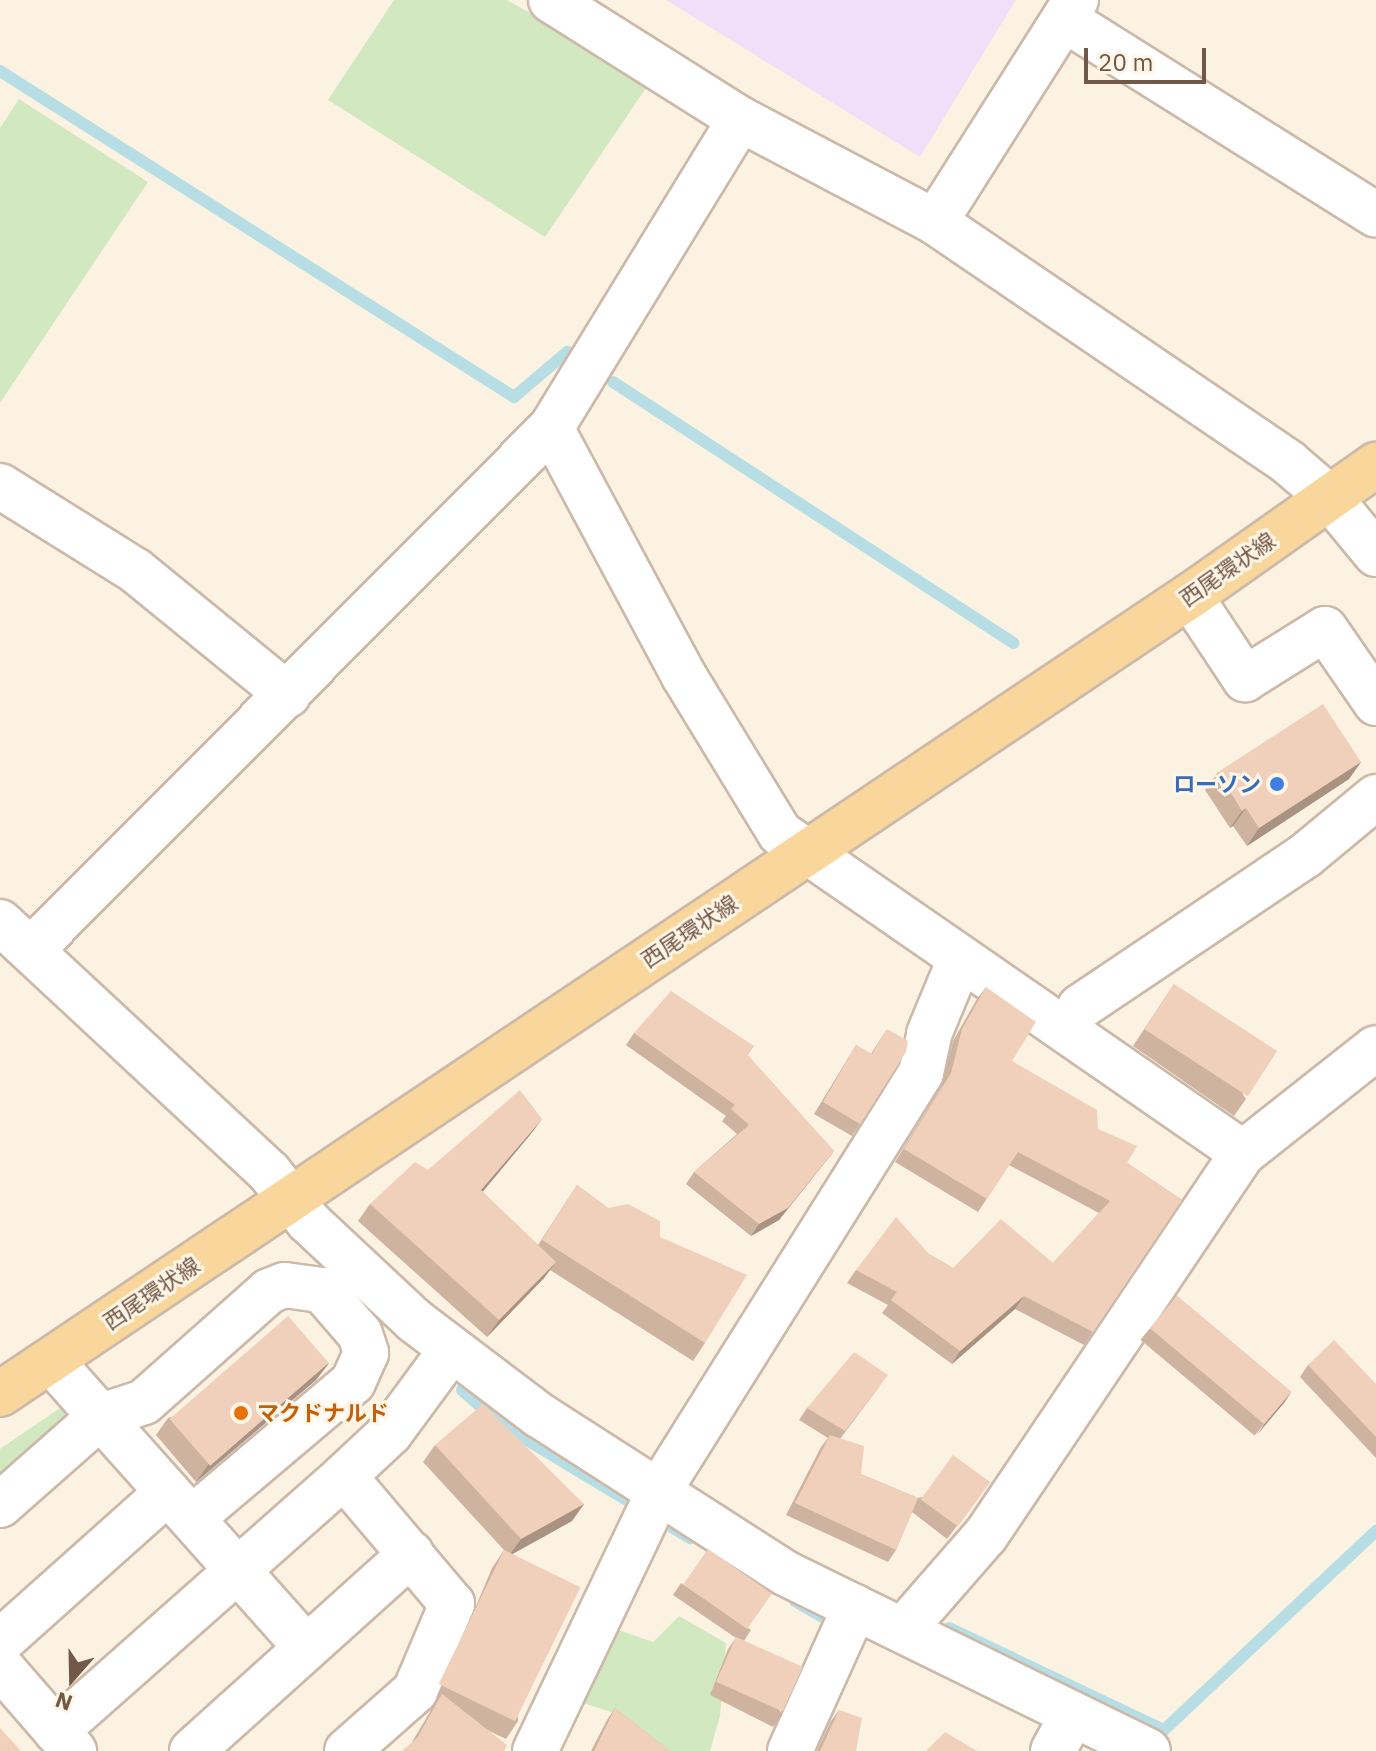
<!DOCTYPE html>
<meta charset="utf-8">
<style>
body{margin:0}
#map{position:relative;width:1376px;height:1751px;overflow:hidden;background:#fcf2e2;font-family:"IBM Plex Sans","Noto Sans JP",sans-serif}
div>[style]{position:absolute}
.education>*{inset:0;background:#efdff8}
.green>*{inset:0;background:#d1e8c1}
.stream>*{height:12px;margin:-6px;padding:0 6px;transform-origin:6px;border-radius:6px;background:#b7dee4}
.roads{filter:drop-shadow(2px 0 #ccb9a9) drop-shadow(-2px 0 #ccb9a9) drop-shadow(0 2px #ccb9a9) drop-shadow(0 -2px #ccb9a9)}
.minor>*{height:44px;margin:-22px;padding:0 22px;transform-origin:22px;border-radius:22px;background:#fff}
.major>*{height:44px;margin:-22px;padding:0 22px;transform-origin:22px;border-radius:22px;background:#f9d69b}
.wall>*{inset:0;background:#ceb3a0;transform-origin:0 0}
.shaded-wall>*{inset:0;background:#a89282}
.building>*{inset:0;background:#f0d0ba;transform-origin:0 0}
.dots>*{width:22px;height:22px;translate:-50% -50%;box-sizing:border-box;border:4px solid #fff6e8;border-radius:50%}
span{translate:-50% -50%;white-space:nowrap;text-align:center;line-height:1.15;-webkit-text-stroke:6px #fff6e8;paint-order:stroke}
.street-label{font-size:22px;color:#725849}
.shop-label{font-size:22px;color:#366cbe;font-weight:700}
.right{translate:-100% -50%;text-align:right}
.food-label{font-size:22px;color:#c56008;font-weight:700}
.left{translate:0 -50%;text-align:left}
.north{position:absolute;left:32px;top:1639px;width:80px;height:80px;-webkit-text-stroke:6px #fff6e8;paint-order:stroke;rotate:200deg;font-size:22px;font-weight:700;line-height:32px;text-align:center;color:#725849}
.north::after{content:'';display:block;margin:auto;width:28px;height:36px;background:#725849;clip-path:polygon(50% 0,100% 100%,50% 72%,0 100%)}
.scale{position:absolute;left:1084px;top:48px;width:122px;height:36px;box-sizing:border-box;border:4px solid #725849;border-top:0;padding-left:10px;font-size:24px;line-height:28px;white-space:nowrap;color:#725849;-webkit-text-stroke:6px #fff6e8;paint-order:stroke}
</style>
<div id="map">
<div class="education">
<i style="clip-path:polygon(666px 0,1016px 0,920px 157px)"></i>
</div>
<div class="green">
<i style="clip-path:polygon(394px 0,507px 0,650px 82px,545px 237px,328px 100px)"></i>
<i style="clip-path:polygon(19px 99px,148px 182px,0 403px,0 128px)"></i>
<i style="clip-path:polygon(63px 1406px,80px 1418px,0 1487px,0 1449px)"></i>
<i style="clip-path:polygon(679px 1616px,726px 1643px,720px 1716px,710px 1751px,659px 1751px,617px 1714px,580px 1702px,613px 1628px,653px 1642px)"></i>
</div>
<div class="stream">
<i style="left:0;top:71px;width:609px;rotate:32.38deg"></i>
<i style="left:514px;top:397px;width:70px;rotate:-40.3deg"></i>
<i style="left:613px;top:382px;width:478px;rotate:33.1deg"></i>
<i style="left:462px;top:1390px;width:50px;rotate:41.7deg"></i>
<i style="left:499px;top:1423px;width:223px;rotate:31.1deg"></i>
<i style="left:795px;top:1601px;width:50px;rotate:30.2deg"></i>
<i style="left:949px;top:1628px;width:238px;rotate:25.4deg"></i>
<i style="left:1164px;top:1730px;width:291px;rotate:-43.2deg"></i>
</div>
<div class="roads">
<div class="minor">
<i style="left:551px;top:0;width:223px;rotate:32.2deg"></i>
<i style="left:740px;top:119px;width:221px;rotate:27.8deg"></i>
<i style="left:935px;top:222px;width:428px;rotate:34.2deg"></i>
<i style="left:1289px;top:463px;width:52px;rotate:40.4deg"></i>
<i style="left:1329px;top:497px;width:74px;rotate:50.5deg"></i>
<i style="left:1064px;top:19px;width:368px;rotate:32.1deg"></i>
<i style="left:935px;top:222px;width:263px;rotate:-57.6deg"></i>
<i style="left:551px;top:428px;width:281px;rotate:61.8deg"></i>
<i style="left:684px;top:676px;width:184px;rotate:58.6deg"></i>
<i style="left:780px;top:833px;width:563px;rotate:34.65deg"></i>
<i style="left:0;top:486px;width:160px;rotate:32deg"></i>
<i style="left:136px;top:571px;width:196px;rotate:39.2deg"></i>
<i style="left:1190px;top:596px;width:100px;rotate:56.5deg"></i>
<i style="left:1245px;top:679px;width:94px;rotate:-32deg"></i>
<i style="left:1325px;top:629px;width:90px;rotate:55.4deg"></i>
<i style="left:0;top:922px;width:367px;rotate:42.9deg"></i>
<i style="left:269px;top:1172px;width:63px;rotate:51.5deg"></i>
<i style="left:308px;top:1221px;width:146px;rotate:43.1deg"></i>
<i style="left:415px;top:1321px;width:156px;rotate:37.2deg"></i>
<i style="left:539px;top:1415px;width:292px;rotate:32.7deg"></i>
<i style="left:785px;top:1573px;width:404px;rotate:26.1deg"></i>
<i style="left:32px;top:949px;width:735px;rotate:-45.11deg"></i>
<i style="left:551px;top:428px;width:362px;rotate:-58.5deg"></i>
<i style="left:1080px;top:1007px;width:272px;rotate:-33.9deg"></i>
<i style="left:1306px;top:855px;width:91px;rotate:-39.6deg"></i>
<i style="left:51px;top:1361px;width:383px;rotate:48.3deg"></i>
<i style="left:0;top:1505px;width:135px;rotate:-41.4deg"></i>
<i style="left:101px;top:1416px;width:45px;rotate:-18deg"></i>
<i style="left:144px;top:1402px;width:167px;rotate:-41.6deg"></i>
<i style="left:269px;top:1291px;width:17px;rotate:-21deg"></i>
<i style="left:285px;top:1285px;width:37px;rotate:8deg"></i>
<i style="left:322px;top:1290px;width:58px;rotate:49.2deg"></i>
<i style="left:360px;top:1334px;width:20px;rotate:72deg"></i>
<i style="left:366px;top:1353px;width:32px;rotate:114deg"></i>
<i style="left:353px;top:1382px;width:211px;rotate:139.8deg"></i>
<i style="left:903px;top:1630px;width:126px;rotate:-48.9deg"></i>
<i style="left:986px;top:1535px;width:460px;rotate:-56.1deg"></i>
<i style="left:1243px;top:1153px;width:169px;rotate:-38.3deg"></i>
<i style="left:0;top:1642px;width:225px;rotate:-41.8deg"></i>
<i style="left:0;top:1666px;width:113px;rotate:49deg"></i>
<i style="left:56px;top:1731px;width:385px;rotate:-41.5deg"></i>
<i style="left:192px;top:1751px;width:295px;rotate:-42deg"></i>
<i style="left:347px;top:1751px;width:91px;rotate:-41.4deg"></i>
<i style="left:415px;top:1691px;width:95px;rotate:-67deg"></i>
<i style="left:452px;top:1604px;width:167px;rotate:-130.2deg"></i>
<i style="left:344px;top:1476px;width:63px;rotate:-43.1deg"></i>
<i style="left:390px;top:1433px;width:104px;rotate:-53.6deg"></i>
<i style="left:535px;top:1751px;width:290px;rotate:-64.5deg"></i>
<i style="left:660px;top:1489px;width:491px;rotate:-57.9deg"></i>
<i style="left:921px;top:1073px;width:40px;rotate:-78deg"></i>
<i style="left:929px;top:1034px;width:81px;rotate:-67.5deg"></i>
<i style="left:790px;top:1751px;width:158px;rotate:-65.7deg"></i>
<i style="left:1053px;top:1751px;width:42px;rotate:-61.6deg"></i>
</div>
<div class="major">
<i style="left:0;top:1394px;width:1433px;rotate:-33.85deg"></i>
<i style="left:1190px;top:596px;width:228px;rotate:-35.2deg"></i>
</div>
</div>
<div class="wall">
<i style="clip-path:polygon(1361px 762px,1349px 779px,1247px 846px,1233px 826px,1230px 828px,1205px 790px,1218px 772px)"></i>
<i style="clip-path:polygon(1174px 984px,1246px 1099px,1234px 1116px,1133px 1046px)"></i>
<i style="clip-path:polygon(986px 987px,1012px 1061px,1098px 1129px,1127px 1163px,1182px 1200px,1084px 1345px,1015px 1309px,952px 1364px,882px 1313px,888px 1305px,847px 1283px,856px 1270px,929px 1254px,953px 1268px,1053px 1263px,1099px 1213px,1009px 1165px,978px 1212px,895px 1162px,942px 1086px,953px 1041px,977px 999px)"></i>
<i style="clip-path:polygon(887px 1029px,860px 1124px,852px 1136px,814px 1114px,856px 1045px,871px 1054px)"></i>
<i style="clip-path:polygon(634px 1033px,754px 1046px,747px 1055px,834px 1151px,779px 1220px,751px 1236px,686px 1184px,694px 1172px,737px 1134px,722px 1121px,726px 1116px,626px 1045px)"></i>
<i style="clip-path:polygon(542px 1119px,530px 1135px,482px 1192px,538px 1245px,577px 1185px,608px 1208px,660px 1237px,705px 1343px,693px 1361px,550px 1270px,544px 1278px,487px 1337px,358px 1221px,370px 1204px,428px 1170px)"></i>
<i style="left:1177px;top:1296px;width:149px;height:57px;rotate:40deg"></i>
<i style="clip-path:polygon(329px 1363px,316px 1380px,196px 1482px,156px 1435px,168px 1418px)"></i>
<i style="clip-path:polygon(1308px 1365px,1376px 1384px,1376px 1458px,1300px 1377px)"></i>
<i style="clip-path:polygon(879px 1387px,840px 1439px,861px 1474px,918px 1498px,990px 1482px,947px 1539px,912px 1512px,896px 1550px,888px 1562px,786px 1515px,821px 1447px,828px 1438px,799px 1420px,807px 1408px)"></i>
<i style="clip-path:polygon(435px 1445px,584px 1504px,572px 1521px,512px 1554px,518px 1721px,506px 1739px,487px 1730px,412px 1742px,436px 1702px,492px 1568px,504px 1550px,423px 1462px)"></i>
<i style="clip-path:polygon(681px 1583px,751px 1630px,744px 1641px,782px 1715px,773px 1727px,710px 1695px,728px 1649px,736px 1638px,673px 1595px)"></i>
<i style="clip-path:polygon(615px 1708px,670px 1751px,591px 1751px,607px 1720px)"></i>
<i style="clip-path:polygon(839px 1710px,856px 1751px,817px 1751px,831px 1721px)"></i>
</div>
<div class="shaded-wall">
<i style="clip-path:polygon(1361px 762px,1349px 779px,1247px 846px,1259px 828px)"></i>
<i style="clip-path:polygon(1246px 808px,1233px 826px,1230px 828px,1242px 811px)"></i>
<i style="clip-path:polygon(542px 1119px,530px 1135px,470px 1207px,481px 1190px)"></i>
<i style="clip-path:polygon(834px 1151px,779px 1220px,751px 1236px,759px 1224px)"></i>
<i style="clip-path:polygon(556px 1262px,544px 1278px,487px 1337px,499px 1320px)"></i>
<i style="clip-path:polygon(1024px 1296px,1015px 1309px,952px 1364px,960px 1351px)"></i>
<i style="clip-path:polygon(329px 1363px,316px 1380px,196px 1482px,208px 1465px)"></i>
<i style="clip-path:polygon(1292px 1391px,1284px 1403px,1257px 1435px,1265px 1423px)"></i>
<i style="clip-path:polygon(584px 1504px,572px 1521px,509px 1556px,521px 1539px)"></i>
</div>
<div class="building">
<i style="clip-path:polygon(1323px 704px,1361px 762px,1259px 828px,1246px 808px,1242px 811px,1218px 772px)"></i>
<i style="left:1174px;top:984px;width:123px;height:54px;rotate:33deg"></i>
<i style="clip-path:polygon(986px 987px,1036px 1022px,1012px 1061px,1097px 1110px,1098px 1129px,1137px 1146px,1127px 1163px,1182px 1200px,1093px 1332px,1024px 1296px,960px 1351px,891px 1300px,897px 1292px,856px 1270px,896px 1217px,929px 1254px,953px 1268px,1001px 1219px,1053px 1263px,1110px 1201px,1018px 1152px,987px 1199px,904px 1149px,951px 1073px,962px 1029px)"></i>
<i style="clip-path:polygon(671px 991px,754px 1046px,747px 1054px,834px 1151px,788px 1208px,759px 1224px,694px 1172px,749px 1125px,731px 1109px,735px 1105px,634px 1033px)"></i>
<i style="clip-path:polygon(887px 1029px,908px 1041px,906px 1052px,860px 1124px,823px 1102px,856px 1045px,872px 1054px)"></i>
<i style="clip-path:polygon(520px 1090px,542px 1119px,481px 1190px,556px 1262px,499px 1320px,370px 1204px,415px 1162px,428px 1170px)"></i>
<i style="clip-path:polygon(577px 1185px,608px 1208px,628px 1204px,660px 1221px,660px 1237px,747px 1275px,705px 1343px,542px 1240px)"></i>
<i style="left:1177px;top:1296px;width:149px;height:42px;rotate:40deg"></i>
<i style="left:288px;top:1316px;width:62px;height:157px;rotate:49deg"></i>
<i style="clip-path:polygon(1334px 1340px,1376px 1384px,1376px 1437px,1308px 1365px)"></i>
<i style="clip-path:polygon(854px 1352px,888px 1375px,845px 1431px,807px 1408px)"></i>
<i style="clip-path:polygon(483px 1404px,584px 1504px,521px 1539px,435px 1445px)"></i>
<i style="clip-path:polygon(830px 1435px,864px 1446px,861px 1474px,918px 1498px,896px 1550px,795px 1503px)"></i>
<i style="left:953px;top:1455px;width:46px;height:55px;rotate:36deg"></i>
<i style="left:708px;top:1549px;width:78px;height:43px;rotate:35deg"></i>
<i style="left:504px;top:1550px;width:85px;height:149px;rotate:26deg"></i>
<i style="left:736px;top:1637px;width:73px;height:49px;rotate:24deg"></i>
<i style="clip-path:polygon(442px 1694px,507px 1745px,504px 1751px,402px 1751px,417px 1738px)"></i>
<i style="clip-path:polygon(615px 1708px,670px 1751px,594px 1751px)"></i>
<i style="clip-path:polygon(839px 1710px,862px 1718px,856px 1751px,820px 1751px)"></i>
<i style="clip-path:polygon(0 1728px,21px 1751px,0 1751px)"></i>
<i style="clip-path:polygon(945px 1732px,977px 1751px,926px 1751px)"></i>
</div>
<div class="dots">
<i style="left:1277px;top:784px;background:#3f7fe0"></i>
<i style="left:241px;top:1413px;background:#e8710a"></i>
</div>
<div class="street-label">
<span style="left:1227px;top:569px;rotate:-35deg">西尾環状線</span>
<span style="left:689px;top:931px;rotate:-34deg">西尾環状線</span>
<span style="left:151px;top:1293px;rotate:-34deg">西尾環状線</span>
</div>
<div class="shop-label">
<span class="right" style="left:1261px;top:784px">ローソン</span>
</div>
<div class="food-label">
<span class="left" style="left:257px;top:1413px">マクドナルド</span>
</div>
<div class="north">N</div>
<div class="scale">20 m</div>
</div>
